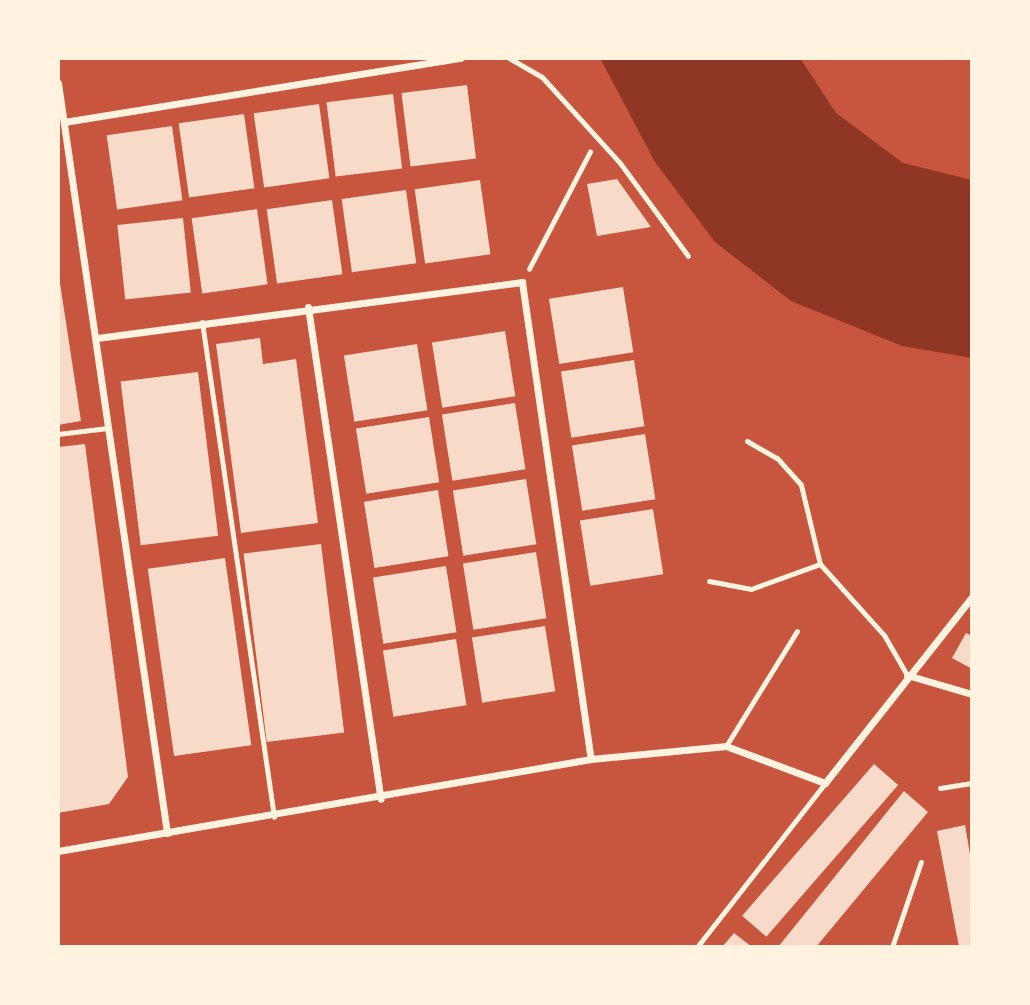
<!DOCTYPE html>
<style>
body{margin:0}
#map{position:relative;width:1030px;height:1005px;overflow:hidden;background:#c8553d;font-family:"Asap Condensed",sans-serif}
div>[style]{position:absolute}
.water>*{inset:0;background:#8f3625}
.building>*{inset:0;background:#f7dbc8;transform-origin:0 0}
.path>*{height:4.5px;margin:-2.25px;padding:0 2.25px;transform-origin:2.25px;border-radius:2.25px;background:#fff3e0}
.service>*{height:5px;margin:-2.5px;padding:0 2.5px;transform-origin:2.5px;border-radius:2.5px;background:#fff3e0}
.minor>*{height:7px;margin:-3.5px;padding:0 3.5px;transform-origin:3.5px;border-radius:3.5px;background:#fff3e0}
span{translate:-50% -50%;white-space:nowrap;text-align:center;line-height:1.15;-webkit-text-stroke:6px #fff3e0;paint-order:stroke}
.frame{position:absolute;inset:0;border:60px solid #fff3e0;pointer-events:none}
</style>
<div id="map">
<div class="water">
<i style="clip-path:polygon(600px 58px,800px 58px,836px 113px,903px 163px,972px 180px,972px 358px,902px 346px,791px 301px,715px 242px,655px 162px)"></i>
</div>
<div class="building">
<i style="left:467px;top:85px;width:74px;height:66px;rotate:83deg"></i>
<i style="left:393px;top:94px;width:75px;height:67px;rotate:83deg"></i>
<i style="left:319px;top:104px;width:75px;height:66px;rotate:82deg"></i>
<i style="left:244px;top:114px;width:75px;height:66px;rotate:82deg"></i>
<i style="left:172px;top:126px;width:75px;height:66px;rotate:82deg"></i>
<i style="clip-path:polygon(617px 179px,651px 227px,597px 236px,587px 184px)"></i>
<i style="left:480px;top:180px;width:75px;height:66px;rotate:82deg"></i>
<i style="left:406px;top:190px;width:74px;height:65px;rotate:82deg"></i>
<i style="left:332px;top:200px;width:75px;height:66px;rotate:82deg"></i>
<i style="left:257px;top:209px;width:76px;height:66px;rotate:82deg"></i>
<i style="left:183px;top:218px;width:75px;height:66px;rotate:84deg"></i>
<i style="clip-path:polygon(58px 270px,81px 421px,58px 425px)"></i>
<i style="left:623px;top:287px;width:66px;height:75px;rotate:81deg"></i>
<i style="left:505px;top:331px;width:66px;height:74px;rotate:81deg"></i>
<i style="clip-path:polygon(260px 338px,263px 364px,296px 359px,318px 523px,241px 533px,216px 344px)"></i>
<i style="left:417px;top:344px;width:67px;height:74px;rotate:81deg"></i>
<i style="left:634px;top:360px;width:67px;height:74px;rotate:81deg"></i>
<i style="left:198px;top:372px;width:165px;height:78px;rotate:83deg"></i>
<i style="left:515px;top:403px;width:67px;height:74px;rotate:81deg"></i>
<i style="left:429px;top:417px;width:66px;height:74px;rotate:81deg"></i>
<i style="left:645px;top:434px;width:66px;height:74px;rotate:81deg"></i>
<i style="clip-path:polygon(85px 444px,128px 777px,109px 804px,58px 813px,58px 447px)"></i>
<i style="left:526px;top:479px;width:66px;height:74px;rotate:81deg"></i>
<i style="left:438px;top:490px;width:67px;height:75px;rotate:81deg"></i>
<i style="left:653px;top:509px;width:66px;height:74px;rotate:81deg"></i>
<i style="left:321px;top:544px;width:190px;height:78px;rotate:83deg"></i>
<i style="left:536px;top:552px;width:67px;height:74px;rotate:81deg"></i>
<i style="left:225px;top:558px;width:189px;height:78px;rotate:82deg"></i>
<i style="left:446px;top:566px;width:67px;height:74px;rotate:81deg"></i>
<i style="left:545px;top:626px;width:66px;height:74px;rotate:81deg"></i>
<i style="clip-path:polygon(966px 633px,972px 636px,972px 669px,952px 658px)"></i>
<i style="left:456px;top:639px;width:67px;height:74px;rotate:81deg"></i>
<i style="left:874px;top:764px;width:32px;height:201px;rotate:41deg"></i>
<i style="clip-path:polygon(904px 791px,928px 812px,816px 947px,778px 947px)"></i>
<i style="clip-path:polygon(965px 825px,972px 866px,972px 947px,959px 947px,937px 831px)"></i>
<i style="clip-path:polygon(734px 933px,752px 947px,722px 947px)"></i>
</div>
<div class="path">
<i style="left:529px;top:269px;width:132px;rotate:-62.5deg"></i>
</div>
<div class="service">
<i style="left:509px;top:58px;width:38px;rotate:30deg"></i>
<i style="left:542px;top:77px;width:116px;rotate:47.8deg"></i>
<i style="left:620px;top:163px;width:115px;rotate:53.8deg"></i>
<i style="left:202px;top:322px;width:500px;rotate:81.72deg"></i>
<i style="left:58px;top:434px;width:50px;rotate:-6.8deg"></i>
<i style="left:747px;top:441px;width:34px;rotate:30deg"></i>
<i style="left:777px;top:458px;width:36px;rotate:48deg"></i>
<i style="left:801px;top:485px;width:81px;rotate:76.5deg"></i>
<i style="left:820px;top:564px;width:96px;rotate:48deg"></i>
<i style="left:884px;top:635px;width:46px;rotate:60.1deg"></i>
<i style="left:709px;top:581px;width:43px;rotate:10.8deg"></i>
<i style="left:751px;top:589px;width:73px;rotate:-19.9deg"></i>
<i style="left:726px;top:746px;width:135px;rotate:-58.3deg"></i>
<i style="left:940px;top:788px;width:32px;rotate:-9deg"></i>
<i style="left:697px;top:947px;width:208px;rotate:-52deg"></i>
<i style="left:892px;top:947px;width:90px;rotate:-71.2deg"></i>
</div>
<div class="minor">
<i style="left:58px;top:83px;width:758px;rotate:81.73deg"></i>
<i style="left:64px;top:122px;width:402px;rotate:-9.2deg"></i>
<i style="left:308px;top:307px;width:497px;rotate:81.6deg"></i>
<i style="left:97px;top:338px;width:429px;rotate:-7.5deg"></i>
<i style="left:522px;top:282px;width:482px;rotate:81.8deg"></i>
<i style="left:907px;top:675px;width:68px;rotate:16.3deg"></i>
<i style="left:58px;top:851px;width:541px;rotate:-9.79deg"></i>
<i style="left:591px;top:759px;width:136px;rotate:-5.5deg"></i>
<i style="left:726px;top:746px;width:106px;rotate:20.5deg"></i>
<i style="left:825px;top:783px;width:237px;rotate:-51.7deg"></i>
</div>
<div class="frame"></div>
</div>
